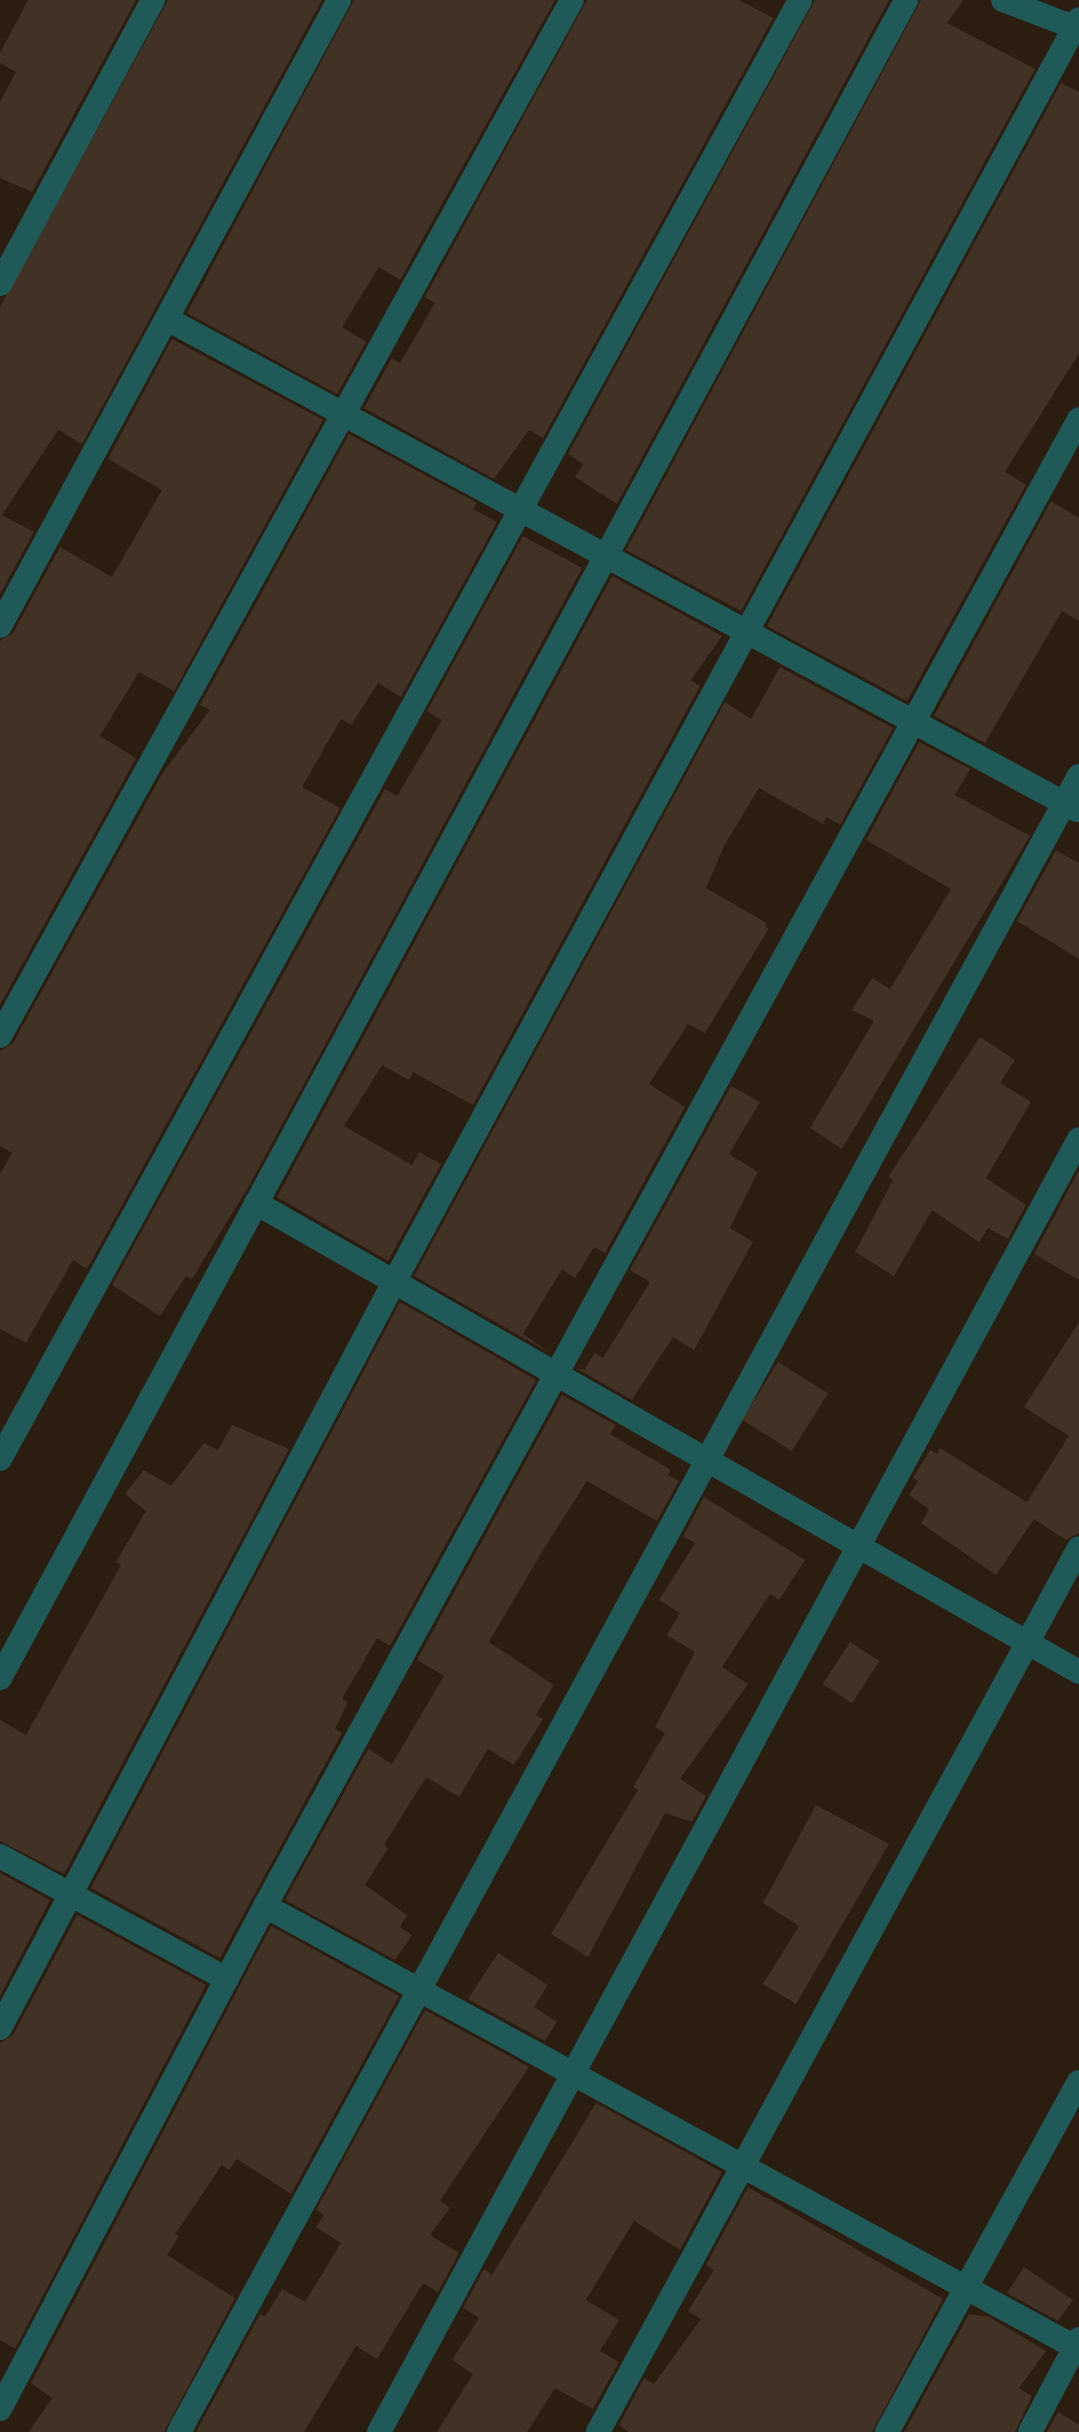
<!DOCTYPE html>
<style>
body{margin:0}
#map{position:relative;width:1079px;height:2432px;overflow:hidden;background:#2c1d11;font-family:"Times New Roman",serif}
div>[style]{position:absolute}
.building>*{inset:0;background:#423225;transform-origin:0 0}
.street>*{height:24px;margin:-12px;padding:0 12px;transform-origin:12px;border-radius:12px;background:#1f5a59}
span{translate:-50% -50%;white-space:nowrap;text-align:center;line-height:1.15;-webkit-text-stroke:7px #0f0905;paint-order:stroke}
</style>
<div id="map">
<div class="building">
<i style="clip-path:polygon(28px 0,136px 0,32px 192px,0 178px,0 102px,16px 72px,0 63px,0 53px)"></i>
<i style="clip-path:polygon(168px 0,322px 0,82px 444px,58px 430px,2px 515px,34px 532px,0 594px,0 307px)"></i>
<i style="clip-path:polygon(354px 0,555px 0,400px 280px,379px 267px,342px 327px,366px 342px,337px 394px,187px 313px)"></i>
<i style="clip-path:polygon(587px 0,739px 0,773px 18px,543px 438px,529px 430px,494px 479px,364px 408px,392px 358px,400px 363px,435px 303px,425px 297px)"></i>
<i style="clip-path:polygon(815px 0,889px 0,617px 504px,575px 477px,583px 464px,568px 454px)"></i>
<i style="clip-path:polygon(921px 0,963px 0,947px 23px,1035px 69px,741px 611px,626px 550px)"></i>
<i style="clip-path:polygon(1061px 83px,1079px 92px,1079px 353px,1005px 472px,1026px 485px,907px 701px,767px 626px)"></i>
<i style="clip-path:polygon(172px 339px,323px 420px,174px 691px,139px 672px,100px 736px,136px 758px,0 1005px,0 641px,13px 633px,60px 547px,112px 577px,162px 490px,108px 459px)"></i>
<i style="clip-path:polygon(349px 434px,477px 503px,473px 509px,497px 522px,401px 697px,378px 683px,351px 725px,341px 719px,302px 787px,340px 808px,87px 1269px,73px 1260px,26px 1343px,0 1329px,0 1174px,12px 1153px,0 1146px,0 1051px,13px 1043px,162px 774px,210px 710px,200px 705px)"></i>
<i style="clip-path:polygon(1051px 501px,1079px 518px,1079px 621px,1062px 611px,985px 743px,934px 716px)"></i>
<i style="clip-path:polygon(523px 536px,582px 568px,249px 1186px,192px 1279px,186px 1276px,160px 1316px,112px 1285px,385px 789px,397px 796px,442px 720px,427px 711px)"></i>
<i style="clip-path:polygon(612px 576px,722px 636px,691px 680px,700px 686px,473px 1105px,413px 1072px,409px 1080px,382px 1065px,344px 1126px,412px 1165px,419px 1152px,441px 1164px,388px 1261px,277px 1197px)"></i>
<i style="clip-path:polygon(780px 667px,893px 728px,840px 825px,827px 817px,823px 824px,759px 788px,725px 844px,706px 888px,765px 922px,768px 930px,705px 1033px,688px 1024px,649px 1084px,685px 1107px,605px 1253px,594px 1247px,575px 1278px,562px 1269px,523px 1334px,550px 1353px,414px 1276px,725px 702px,751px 719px)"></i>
<i style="clip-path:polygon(919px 742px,970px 769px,955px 795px,1030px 836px,842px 1149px,810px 1128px,874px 1021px,852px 1010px,872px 978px,890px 989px,951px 889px,866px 840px)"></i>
<i style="clip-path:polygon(1056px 850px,1079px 863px,1079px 959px,1017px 921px)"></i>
<i style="clip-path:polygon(980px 1037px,1015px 1060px,1000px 1083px,1031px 1102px,986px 1178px,1026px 1205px,1008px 1239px,988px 1228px,979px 1242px,932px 1210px,894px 1276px,855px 1252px,893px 1180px,888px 1177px)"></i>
<i style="clip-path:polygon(731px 1086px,760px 1102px,729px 1154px,758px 1172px,730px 1228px,753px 1242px,694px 1350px,673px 1337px,632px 1400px,576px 1368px,584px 1370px,595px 1353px,603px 1358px,650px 1282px,630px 1270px)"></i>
<i style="clip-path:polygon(1079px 1170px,1079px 1280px,1034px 1254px)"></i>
<i style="clip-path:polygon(400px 1302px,536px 1380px,390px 1646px,377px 1638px,342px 1699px,348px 1702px,335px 1729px,342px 1733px,220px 1958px,91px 1888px)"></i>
<i style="clip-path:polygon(1079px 1322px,1079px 1533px,1066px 1540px,1034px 1519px,996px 1575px,921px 1523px,929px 1509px,909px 1495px,918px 1481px,913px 1478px,930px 1450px,937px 1454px,940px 1448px,1027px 1502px,1069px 1436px,1024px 1407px)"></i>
<i style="left:778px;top:1362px;width:59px;height:68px;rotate:32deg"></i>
<i style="clip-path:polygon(562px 1395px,616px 1425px,610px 1434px,671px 1470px,668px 1475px,679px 1481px,657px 1521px,587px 1481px,543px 1550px,489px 1642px,554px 1685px,536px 1715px,543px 1719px,514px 1765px,488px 1749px,459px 1797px,426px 1777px,384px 1845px,388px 1848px,365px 1885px,407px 1915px,400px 1927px,412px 1935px,395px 1960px,285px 1900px,368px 1749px,392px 1764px,444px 1676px,417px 1660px)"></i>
<i style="clip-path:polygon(232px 1425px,289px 1449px,64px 1874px,0 1841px,0 1720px,26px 1735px,121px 1565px,116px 1562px,146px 1511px,125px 1494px,144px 1470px,171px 1486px,204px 1443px,218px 1450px)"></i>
<i style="clip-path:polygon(704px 1497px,805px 1560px,779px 1600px,770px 1594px,722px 1667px,748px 1684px,680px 1779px,706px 1796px,692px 1822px,665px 1813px,588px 1957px,551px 1934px,638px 1790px,633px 1787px,665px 1733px,655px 1727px,695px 1652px,667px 1635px,680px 1613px,659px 1600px,695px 1543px,683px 1536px)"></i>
<i style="left:850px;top:1642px;width:35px;height:50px;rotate:33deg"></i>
<i style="clip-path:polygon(816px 1805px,889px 1844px,796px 2004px,763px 1984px,799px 1926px,763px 1903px)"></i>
<i style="clip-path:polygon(0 1873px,50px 1900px,0 1996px)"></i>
<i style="clip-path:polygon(77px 1915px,206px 1985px,15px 2349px,0 2340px,0 2043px,13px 2035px)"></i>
<i style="clip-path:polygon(271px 1926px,399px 1996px,291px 2194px,237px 2159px,229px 2170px,222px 2165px,175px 2234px,179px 2236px,167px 2255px,235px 2298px,164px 2432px,29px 2432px,52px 2398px,31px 2383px)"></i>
<i style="clip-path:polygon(498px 1953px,548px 1985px,534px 2007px,557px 2022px,545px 2041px,468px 1999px)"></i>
<i style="clip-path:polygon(425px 2010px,529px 2067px,440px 2201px,450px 2208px,430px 2235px,459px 2253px,438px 2292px,423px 2283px,377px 2359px,356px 2346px,304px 2432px,196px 2432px,260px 2314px,265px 2317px,282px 2289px,305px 2302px,341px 2243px,316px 2227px,324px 2215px,316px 2210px)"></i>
<i style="clip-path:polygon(596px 2103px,722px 2172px,680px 2250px,634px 2221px,586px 2300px,619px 2320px,600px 2351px,619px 2362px,593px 2409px,555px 2388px,527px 2432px,437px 2432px,473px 2374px,452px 2360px,479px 2318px,463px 2308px,484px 2269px,492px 2275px)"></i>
<i style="clip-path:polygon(748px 2187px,943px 2299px,872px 2432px,629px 2432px,619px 2425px,644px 2378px,654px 2384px,701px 2319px,688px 2311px,714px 2270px,706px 2265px)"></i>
<i style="clip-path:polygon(1024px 2267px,1073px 2300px,1058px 2321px,1007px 2293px)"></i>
<i style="clip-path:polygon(969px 2314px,989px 2317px,1046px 2351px,1019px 2388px,1032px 2396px,1015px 2432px,904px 2432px)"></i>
<i style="clip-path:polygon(1058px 2412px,1079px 2425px,1079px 2432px,1047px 2432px)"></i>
</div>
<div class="street">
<i style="left:1003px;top:0;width:81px;rotate:20.9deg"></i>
<i style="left:0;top:284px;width:323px;rotate:-61.7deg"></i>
<i style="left:167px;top:319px;width:1034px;rotate:28.35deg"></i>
<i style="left:0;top:626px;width:712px;rotate:-61.56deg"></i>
<i style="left:0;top:1036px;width:1183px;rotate:-61.1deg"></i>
<i style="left:256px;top:1203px;width:947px;rotate:29.68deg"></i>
<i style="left:0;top:1459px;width:1664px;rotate:-61.26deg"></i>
<i style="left:0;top:1678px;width:1907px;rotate:-61.63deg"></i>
<i style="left:0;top:1856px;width:258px;rotate:28.5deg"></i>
<i style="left:265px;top:1906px;width:922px;rotate:28.57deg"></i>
<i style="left:0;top:2028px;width:839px;rotate:-62.15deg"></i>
<i style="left:392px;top:1286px;width:1441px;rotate:-61.53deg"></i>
<i style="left:0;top:2409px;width:569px;rotate:-62.22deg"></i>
<i style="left:265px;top:1906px;width:1695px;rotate:-61.3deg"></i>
<i style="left:179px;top:2432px;width:1885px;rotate:-61.48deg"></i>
<i style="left:379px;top:2432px;width:1470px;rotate:-61.57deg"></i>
<i style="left:598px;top:2432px;width:1006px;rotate:-61.45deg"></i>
<i style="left:887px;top:2432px;width:399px;rotate:-61.3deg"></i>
<i style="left:1030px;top:2432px;width:105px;rotate:-62.2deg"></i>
</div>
</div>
